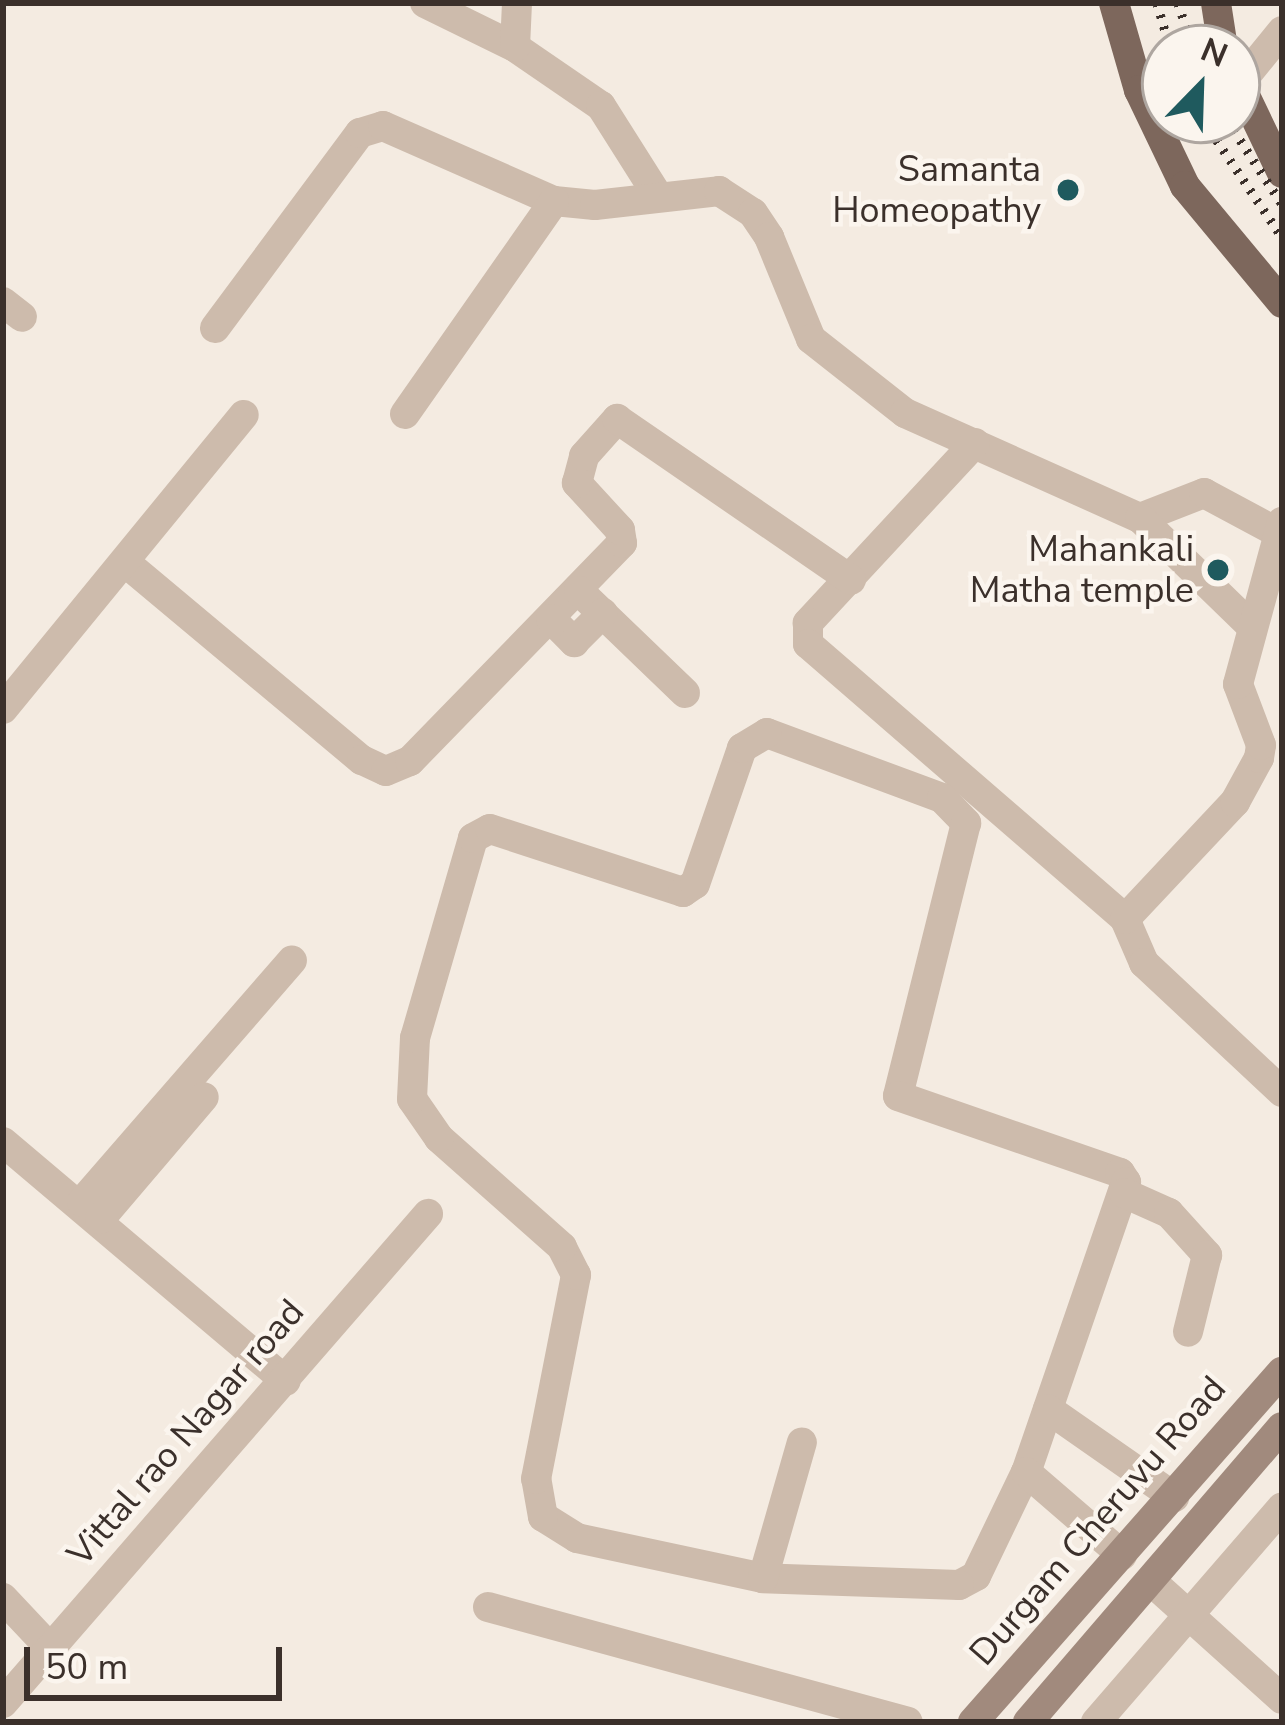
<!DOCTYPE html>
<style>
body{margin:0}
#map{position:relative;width:1285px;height:1725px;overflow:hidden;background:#f4ebe1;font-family:"Nunito Sans",sans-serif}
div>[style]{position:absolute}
.minor>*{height:30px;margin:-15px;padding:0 15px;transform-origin:15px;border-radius:15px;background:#cdbbac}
.secondary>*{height:30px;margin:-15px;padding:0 15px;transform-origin:15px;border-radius:15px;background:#a18a7d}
.primary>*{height:30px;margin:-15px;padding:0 15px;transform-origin:15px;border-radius:15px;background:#7d675c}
.rail>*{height:9px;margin-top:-4.5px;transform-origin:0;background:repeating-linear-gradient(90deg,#3b302b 0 3px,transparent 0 12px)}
.dots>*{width:33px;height:33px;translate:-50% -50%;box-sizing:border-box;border:6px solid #fbf5ee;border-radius:50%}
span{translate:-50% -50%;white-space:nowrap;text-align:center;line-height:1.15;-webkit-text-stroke:9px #fbf5ee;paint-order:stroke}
.poi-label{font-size:36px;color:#3b302b}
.right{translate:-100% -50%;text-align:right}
.street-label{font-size:36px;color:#3b302b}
.frame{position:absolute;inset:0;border:6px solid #3b302b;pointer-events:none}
.north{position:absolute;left:1141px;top:24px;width:120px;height:120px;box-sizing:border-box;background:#fbf5ee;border:3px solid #aea6a0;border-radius:50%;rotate:23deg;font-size:33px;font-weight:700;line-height:48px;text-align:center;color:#3b302b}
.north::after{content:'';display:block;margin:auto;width:42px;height:54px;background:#1f5a5e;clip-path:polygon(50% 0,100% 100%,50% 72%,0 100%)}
.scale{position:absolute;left:24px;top:1647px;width:258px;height:54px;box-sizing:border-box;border:6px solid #3b302b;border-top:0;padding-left:15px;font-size:36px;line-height:42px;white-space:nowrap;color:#3b302b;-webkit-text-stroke:9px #fbf5ee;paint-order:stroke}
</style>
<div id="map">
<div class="minor">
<i style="left:425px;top:3px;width:100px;rotate:26.1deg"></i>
<i style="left:515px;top:47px;width:104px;rotate:34.5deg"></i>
<i style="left:601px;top:106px;width:103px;rotate:57.7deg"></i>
<i style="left:515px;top:47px;width:44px;rotate:-87.4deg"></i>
<i style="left:1239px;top:84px;width:68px;rotate:-50.9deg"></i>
<i style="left:3px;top:302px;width:24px;rotate:38deg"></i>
<i style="left:215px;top:328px;width:243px;rotate:-53.4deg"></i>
<i style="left:360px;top:133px;width:24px;rotate:-17deg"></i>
<i style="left:383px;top:126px;width:187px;rotate:23.7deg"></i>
<i style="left:554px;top:201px;width:41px;rotate:5.6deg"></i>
<i style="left:595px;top:205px;width:125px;rotate:-6.4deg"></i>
<i style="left:719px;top:191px;width:40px;rotate:32.9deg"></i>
<i style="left:753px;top:213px;width:29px;rotate:56deg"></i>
<i style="left:769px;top:237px;width:110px;rotate:67.6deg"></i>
<i style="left:811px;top:339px;width:120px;rotate:38.2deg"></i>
<i style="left:905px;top:413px;width:257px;rotate:24.1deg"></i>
<i style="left:1140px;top:518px;width:69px;rotate:-21.3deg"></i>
<i style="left:1204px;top:493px;width:81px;rotate:28.2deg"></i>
<i style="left:405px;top:414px;width:260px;rotate:-55deg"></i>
<i style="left:975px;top:443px;width:246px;rotate:132.9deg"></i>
<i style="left:808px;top:623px;width:21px;rotate:90deg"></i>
<i style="left:808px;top:644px;width:420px;rotate:40.9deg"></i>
<i style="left:1125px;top:919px;width:48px;rotate:66.6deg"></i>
<i style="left:1144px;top:963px;width:189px;rotate:43.1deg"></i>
<i style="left:1140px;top:518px;width:155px;rotate:44.2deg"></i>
<i style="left:126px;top:563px;width:307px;rotate:39.9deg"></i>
<i style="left:362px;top:760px;width:26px;rotate:25deg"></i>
<i style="left:386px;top:771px;width:26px;rotate:-23deg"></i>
<i style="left:410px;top:761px;width:304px;rotate:-45.8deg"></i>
<i style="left:622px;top:543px;width:13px;rotate:-99deg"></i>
<i style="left:620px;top:530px;width:64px;rotate:-132.5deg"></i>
<i style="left:577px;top:483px;width:28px;rotate:-75deg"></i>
<i style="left:584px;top:456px;width:50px;rotate:-48.3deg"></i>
<i style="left:617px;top:419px;width:284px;rotate:34.5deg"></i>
<i style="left:579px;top:591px;width:147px;rotate:43.9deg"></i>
<i style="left:551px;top:619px;width:33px;rotate:45deg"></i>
<i style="left:574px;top:642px;width:41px;rotate:-45deg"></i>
<i style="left:3px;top:709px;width:380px;rotate:-50.7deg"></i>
<i style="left:767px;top:733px;width:187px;rotate:20.4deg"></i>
<i style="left:942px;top:798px;width:35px;rotate:46deg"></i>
<i style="left:966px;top:823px;width:281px;rotate:104deg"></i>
<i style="left:898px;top:1096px;width:235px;rotate:19.1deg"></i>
<i style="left:1120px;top:1173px;width:11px;rotate:56deg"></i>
<i style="left:1126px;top:1182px;width:307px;rotate:109deg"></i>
<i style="left:1026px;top:1472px;width:115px;rotate:115.7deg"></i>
<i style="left:976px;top:1576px;width:19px;rotate:152deg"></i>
<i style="left:959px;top:1585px;width:196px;rotate:-178deg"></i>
<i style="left:763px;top:1578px;width:190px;rotate:-167.9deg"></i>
<i style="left:577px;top:1538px;width:40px;rotate:-148deg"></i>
<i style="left:543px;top:1517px;width:39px;rotate:-100deg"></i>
<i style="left:536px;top:1479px;width:208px;rotate:-78.9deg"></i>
<i style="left:576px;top:1275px;width:31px;rotate:-117deg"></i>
<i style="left:562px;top:1247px;width:164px;rotate:-138.5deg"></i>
<i style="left:439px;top:1138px;width:47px;rotate:-124.7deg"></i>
<i style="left:412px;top:1099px;width:61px;rotate:-87.2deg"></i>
<i style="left:415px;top:1038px;width:208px;rotate:-73.8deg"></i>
<i style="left:473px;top:838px;width:19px;rotate:-28deg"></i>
<i style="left:490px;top:829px;width:203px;rotate:18.1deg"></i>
<i style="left:683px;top:892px;width:14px;rotate:-34deg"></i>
<i style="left:695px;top:884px;width:144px;rotate:-70.9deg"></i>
<i style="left:742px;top:748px;width:29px;rotate:-31deg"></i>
<i style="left:1125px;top:919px;width:161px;rotate:-46.8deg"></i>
<i style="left:1235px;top:802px;width:50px;rotate:-61.4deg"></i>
<i style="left:1259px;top:758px;width:13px;rotate:-81deg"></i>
<i style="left:1261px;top:745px;width:65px;rotate:-110.7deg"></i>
<i style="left:1238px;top:684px;width:168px;rotate:-74.8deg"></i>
<i style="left:3px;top:1142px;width:370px;rotate:40.2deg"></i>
<i style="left:1124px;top:1193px;width:49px;rotate:24deg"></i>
<i style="left:1169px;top:1213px;width:57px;rotate:47.9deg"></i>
<i style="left:1207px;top:1255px;width:79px;rotate:103.9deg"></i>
<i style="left:82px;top:1202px;width:320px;rotate:-49deg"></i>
<i style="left:100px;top:1219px;width:160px;rotate:-49.6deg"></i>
<i style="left:1048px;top:1409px;width:154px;rotate:34.9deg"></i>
<i style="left:1026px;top:1472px;width:127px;rotate:40.8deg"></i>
<i style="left:763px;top:1578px;width:141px;rotate:-74deg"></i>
<i style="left:1151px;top:1581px;width:176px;rotate:42deg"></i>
<i style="left:3px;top:1598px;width:67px;rotate:46.8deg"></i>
<i style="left:488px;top:1607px;width:435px;rotate:15.3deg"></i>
<i style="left:3px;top:1703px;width:648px;rotate:-49.01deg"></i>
<i style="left:1096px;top:1722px;width:284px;rotate:-49.1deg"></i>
</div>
<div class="secondary">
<i style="left:973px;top:1722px;width:467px;rotate:-48.6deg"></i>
<i style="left:1028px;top:1722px;width:389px;rotate:-49.3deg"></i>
</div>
<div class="primary">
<i style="left:1114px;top:3px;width:91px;rotate:74deg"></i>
<i style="left:1139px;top:90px;width:106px;rotate:64.4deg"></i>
<i style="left:1185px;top:186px;width:152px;rotate:50.3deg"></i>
<i style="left:1216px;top:3px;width:46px;rotate:81.2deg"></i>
<i style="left:1237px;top:79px;width:104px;rotate:64.4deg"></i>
</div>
<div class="rail">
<i style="left:1157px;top:3px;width:47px;rotate:73.9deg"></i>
<i style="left:1178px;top:3px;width:47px;rotate:71.6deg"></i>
<i style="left:1203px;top:120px;width:141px;rotate:56deg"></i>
<i style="left:1227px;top:120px;width:100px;rotate:56.8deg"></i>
</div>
<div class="dots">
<i style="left:1068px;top:190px;background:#1f5a5e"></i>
<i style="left:1218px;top:570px;background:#1f5a5e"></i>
</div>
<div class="poi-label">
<span class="right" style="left:1041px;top:190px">Samanta<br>Homeopathy</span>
<span class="right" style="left:1194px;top:570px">Mahankali<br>Matha temple</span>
</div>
<div class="street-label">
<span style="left:186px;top:1433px;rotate:-49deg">Vittal rao Nagar road</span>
<span style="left:1098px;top:1521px;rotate:-49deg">Durgam Cheruvu Road</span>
</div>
<div class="frame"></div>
<div class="north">N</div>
<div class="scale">50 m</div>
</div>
